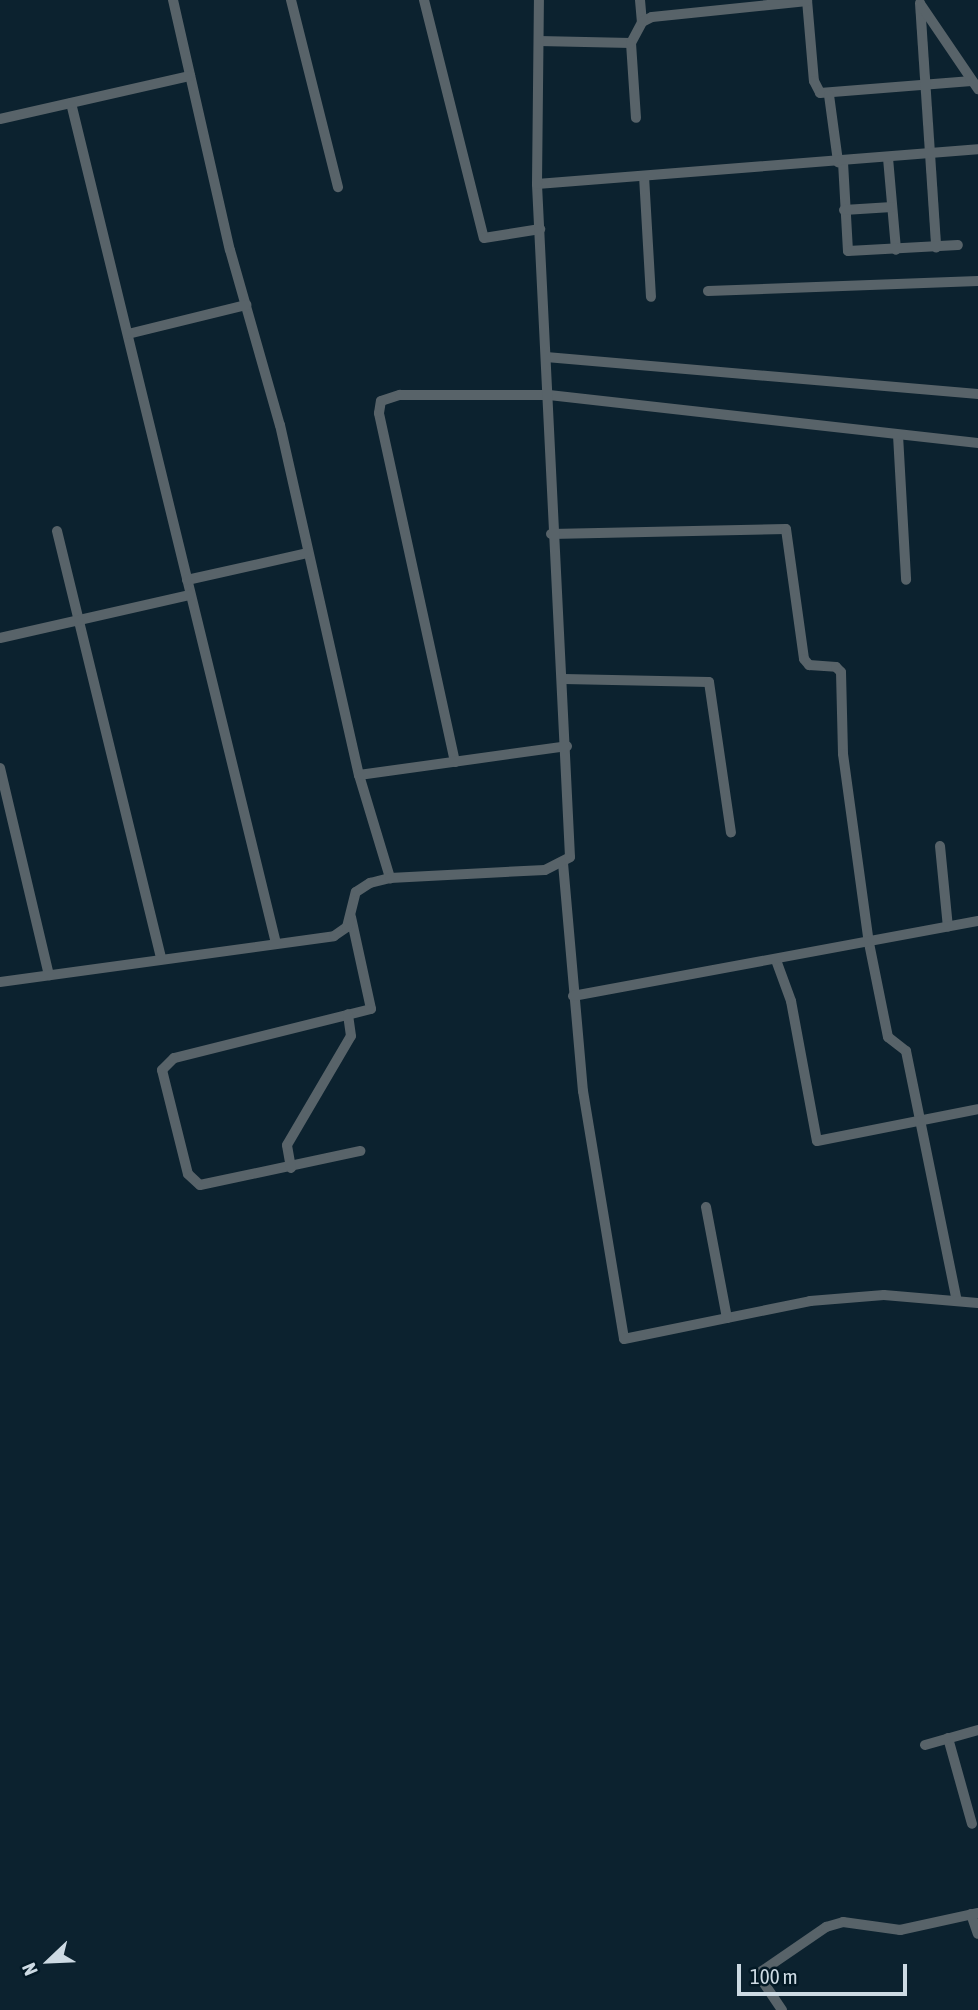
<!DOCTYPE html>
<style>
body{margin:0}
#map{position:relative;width:978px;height:2010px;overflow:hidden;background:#0c222f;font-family:"Asap Condensed",sans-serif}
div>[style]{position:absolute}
.minor>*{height:10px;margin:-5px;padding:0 5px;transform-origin:5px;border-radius:5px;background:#586369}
span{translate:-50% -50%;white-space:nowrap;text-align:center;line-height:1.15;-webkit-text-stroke:6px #031925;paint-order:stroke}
.north{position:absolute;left:14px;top:1926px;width:70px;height:70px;-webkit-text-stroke:5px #031925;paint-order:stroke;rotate:247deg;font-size:19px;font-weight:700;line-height:28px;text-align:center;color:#cddae3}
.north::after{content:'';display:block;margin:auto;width:24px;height:32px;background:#cddae3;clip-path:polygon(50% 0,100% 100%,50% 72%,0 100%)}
.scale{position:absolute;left:737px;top:1964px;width:170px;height:32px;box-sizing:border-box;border:4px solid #cddae3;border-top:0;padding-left:9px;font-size:21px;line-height:24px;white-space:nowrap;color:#cddae3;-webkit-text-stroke:5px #031925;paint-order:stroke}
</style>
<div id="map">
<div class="minor">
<i style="left:173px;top:0;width:256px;rotate:77.2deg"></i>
<i style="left:230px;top:250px;width:182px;rotate:74.1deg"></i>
<i style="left:280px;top:425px;width:359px;rotate:77.3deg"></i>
<i style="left:359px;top:775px;width:108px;rotate:73.2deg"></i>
<i style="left:291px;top:0;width:193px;rotate:75.9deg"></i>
<i style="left:424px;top:0;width:245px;rotate:75.9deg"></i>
<i style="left:484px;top:238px;width:57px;rotate:-9.1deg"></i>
<i style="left:640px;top:0;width:22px;rotate:85deg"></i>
<i style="left:807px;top:0;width:81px;rotate:85.1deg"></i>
<i style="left:814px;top:81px;width:13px;rotate:63deg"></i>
<i style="left:820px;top:93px;width:152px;rotate:-4.5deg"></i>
<i style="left:920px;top:3px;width:245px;rotate:86.2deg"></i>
<i style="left:921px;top:5px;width:102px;rotate:55.8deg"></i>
<i style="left:539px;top:41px;width:92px;rotate:1.2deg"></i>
<i style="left:631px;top:43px;width:75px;rotate:86.2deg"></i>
<i style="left:631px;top:43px;width:24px;rotate:-62deg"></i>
<i style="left:642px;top:22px;width:11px;rotate:-27deg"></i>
<i style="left:652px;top:17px;width:156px;rotate:-5.9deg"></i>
<i style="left:829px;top:95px;width:68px;rotate:82.3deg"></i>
<i style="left:71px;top:103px;width:865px;rotate:76.29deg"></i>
<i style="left:0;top:119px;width:195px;rotate:-12.8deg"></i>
<i style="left:888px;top:158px;width:92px;rotate:85deg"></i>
<i style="left:843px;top:162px;width:89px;rotate:86.8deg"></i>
<i style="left:848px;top:251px;width:110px;rotate:-3.1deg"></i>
<i style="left:644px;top:176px;width:121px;rotate:86.7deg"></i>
<i style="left:537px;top:184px;width:442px;rotate:-4.5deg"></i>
<i style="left:844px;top:210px;width:48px;rotate:-3.6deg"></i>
<i style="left:708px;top:291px;width:270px;rotate:-2.1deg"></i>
<i style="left:128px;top:334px;width:122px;rotate:-13.8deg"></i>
<i style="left:546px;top:357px;width:434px;rotate:4.9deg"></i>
<i style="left:898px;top:435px;width:145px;rotate:86.8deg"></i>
<i style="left:57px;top:531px;width:440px;rotate:76.3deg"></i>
<i style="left:551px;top:534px;width:235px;rotate:-1.2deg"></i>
<i style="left:786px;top:529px;width:131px;rotate:82.1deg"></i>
<i style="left:804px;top:659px;width:8px;rotate:50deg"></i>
<i style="left:809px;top:665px;width:27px;rotate:4deg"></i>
<i style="left:836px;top:667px;width:7px;rotate:45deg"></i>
<i style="left:841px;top:672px;width:82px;rotate:88.6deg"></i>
<i style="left:843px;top:754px;width:191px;rotate:82.2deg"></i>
<i style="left:869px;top:943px;width:96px;rotate:78.6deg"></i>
<i style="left:888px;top:1037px;width:23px;rotate:38deg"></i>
<i style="left:906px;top:1051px;width:255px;rotate:78.5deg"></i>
<i style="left:187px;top:580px;width:124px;rotate:-12.6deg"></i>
<i style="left:0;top:638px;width:195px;rotate:-12.8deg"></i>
<i style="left:564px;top:679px;width:145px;rotate:1.2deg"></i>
<i style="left:709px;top:682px;width:152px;rotate:81.7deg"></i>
<i style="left:455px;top:762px;width:357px;rotate:-102.3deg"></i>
<i style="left:379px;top:413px;width:12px;rotate:-81deg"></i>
<i style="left:381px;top:401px;width:20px;rotate:-18deg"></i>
<i style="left:400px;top:395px;width:149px"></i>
<i style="left:549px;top:395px;width:432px;rotate:6.4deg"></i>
<i style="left:0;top:768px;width:213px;rotate:76.7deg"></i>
<i style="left:359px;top:775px;width:210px;rotate:-7.9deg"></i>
<i style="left:940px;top:846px;width:81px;rotate:84.4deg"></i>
<i style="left:563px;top:863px;width:229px;rotate:85deg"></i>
<i style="left:583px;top:1091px;width:251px;rotate:80.6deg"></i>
<i style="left:624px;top:1339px;width:190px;rotate:-11.5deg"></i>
<i style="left:810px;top:1301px;width:74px;rotate:-4.6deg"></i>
<i style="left:884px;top:1295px;width:94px;rotate:4.9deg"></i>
<i style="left:351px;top:917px;width:94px;rotate:77.7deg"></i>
<i style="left:371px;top:1009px;width:203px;rotate:166deg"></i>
<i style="left:174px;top:1058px;width:17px;rotate:135deg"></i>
<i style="left:162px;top:1070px;width:107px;rotate:76deg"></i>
<i style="left:188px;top:1174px;width:16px;rotate:43deg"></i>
<i style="left:200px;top:1185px;width:164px;rotate:-12deg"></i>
<i style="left:776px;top:960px;width:44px;rotate:69.9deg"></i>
<i style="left:791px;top:1001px;width:142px;rotate:79.5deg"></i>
<i style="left:817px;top:1141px;width:164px;rotate:-11.2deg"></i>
<i style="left:0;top:982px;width:337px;rotate:-7.8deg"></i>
<i style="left:334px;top:936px;width:16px;rotate:-35deg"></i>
<i style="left:347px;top:927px;width:36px;rotate:-76deg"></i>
<i style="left:356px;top:892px;width:17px;rotate:-33deg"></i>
<i style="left:370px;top:883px;width:21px;rotate:-14deg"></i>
<i style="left:390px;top:878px;width:155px;rotate:-3deg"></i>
<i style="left:545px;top:870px;width:28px;rotate:-27deg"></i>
<i style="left:570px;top:857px;width:674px;rotate:-92.81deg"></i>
<i style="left:537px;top:184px;width:184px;rotate:-89.4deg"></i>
<i style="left:573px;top:996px;width:412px;rotate:-10.5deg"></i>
<i style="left:291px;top:1168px;width:23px;rotate:-100deg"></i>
<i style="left:287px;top:1145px;width:126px;rotate:-59.6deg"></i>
<i style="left:351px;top:1036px;width:22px;rotate:-98deg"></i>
<i style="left:706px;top:1207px;width:113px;rotate:79.3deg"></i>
<i style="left:948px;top:1738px;width:89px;rotate:74.4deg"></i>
<i style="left:925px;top:1745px;width:55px;rotate:-15.8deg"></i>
<i style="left:971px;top:1914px;width:21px;rotate:71deg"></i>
<i style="left:782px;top:2010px;width:36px;rotate:-124deg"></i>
<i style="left:762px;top:1980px;width:9px;rotate:-90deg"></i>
<i style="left:762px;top:1971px;width:78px;rotate:-34.5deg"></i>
<i style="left:826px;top:1927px;width:18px;rotate:-16deg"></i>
<i style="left:843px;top:1922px;width:58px;rotate:8deg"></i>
<i style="left:900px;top:1930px;width:80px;rotate:-12.3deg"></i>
</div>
<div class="north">N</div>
<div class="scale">100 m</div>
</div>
